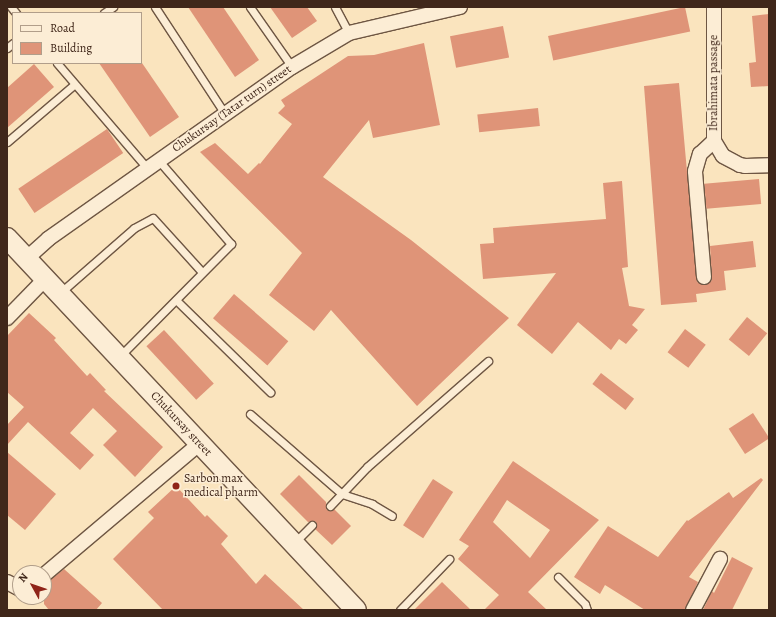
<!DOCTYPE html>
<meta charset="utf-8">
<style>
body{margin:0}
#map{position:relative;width:776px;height:617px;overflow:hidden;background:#fae4be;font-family:Alegreya,serif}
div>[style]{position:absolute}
.building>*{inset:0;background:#df9478;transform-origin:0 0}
.roads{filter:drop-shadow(1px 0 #6e5643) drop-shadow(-1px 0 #6e5643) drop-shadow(0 1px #6e5643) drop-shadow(0 -1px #6e5643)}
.lane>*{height:7px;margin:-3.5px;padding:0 3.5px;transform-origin:3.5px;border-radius:3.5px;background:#fcedd5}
.street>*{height:14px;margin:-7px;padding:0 7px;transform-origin:7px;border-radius:7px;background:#fcedd5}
.secondary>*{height:20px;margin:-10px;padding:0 10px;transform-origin:10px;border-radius:10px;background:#fcedd5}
.dots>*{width:11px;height:11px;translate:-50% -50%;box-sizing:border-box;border:2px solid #fcedd5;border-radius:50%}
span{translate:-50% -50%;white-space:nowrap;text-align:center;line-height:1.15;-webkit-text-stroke:3px #fcedd5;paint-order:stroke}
.street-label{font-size:12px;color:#40271a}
.poi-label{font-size:12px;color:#40271a}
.left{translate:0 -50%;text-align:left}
.frame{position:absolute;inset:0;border:8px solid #40271a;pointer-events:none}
.legend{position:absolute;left:12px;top:12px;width:130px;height:52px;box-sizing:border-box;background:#fcedd5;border:1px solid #b19e8a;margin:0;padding:5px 7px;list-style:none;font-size:12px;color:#40271a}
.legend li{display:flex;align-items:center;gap:8px;height:20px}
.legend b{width:20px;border:1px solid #b19e8a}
.north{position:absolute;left:12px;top:565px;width:40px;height:40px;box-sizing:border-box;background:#fcedd5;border:1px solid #b19e8a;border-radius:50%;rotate:310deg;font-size:11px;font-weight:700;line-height:16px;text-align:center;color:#40271a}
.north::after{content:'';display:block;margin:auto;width:14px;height:18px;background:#8f2418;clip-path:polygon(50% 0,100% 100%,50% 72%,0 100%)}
</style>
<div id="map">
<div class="building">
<i style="clip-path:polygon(188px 7px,223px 7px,259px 60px,235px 77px)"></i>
<i style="clip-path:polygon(270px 7px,307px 7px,317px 21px,292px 38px)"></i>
<i style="left:685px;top:7px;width:25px;height:140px;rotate:78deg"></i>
<i style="clip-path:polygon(769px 14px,769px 86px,751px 87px,749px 63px,756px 62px,752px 16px)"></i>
<i style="left:503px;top:26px;width:32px;height:54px;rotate:79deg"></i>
<i style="clip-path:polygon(424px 43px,440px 125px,373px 138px,369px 120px,323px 177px,411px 240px,509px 318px,417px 406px,331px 310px,314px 331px,269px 295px,302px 253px,200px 152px,215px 143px,248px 174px,259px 163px,260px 164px,292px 124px,278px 113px,285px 106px,281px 100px,348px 56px,374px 55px)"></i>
<i style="clip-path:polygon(99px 63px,142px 63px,179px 117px,150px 137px)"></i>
<i style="clip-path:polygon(34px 64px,54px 87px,7px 128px,7px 88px)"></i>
<i style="clip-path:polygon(679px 83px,697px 282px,705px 285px,712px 280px,710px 246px,753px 241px,756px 267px,724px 271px,726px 290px,696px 294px,697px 302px,661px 305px,644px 86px)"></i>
<i style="left:538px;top:108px;width:18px;height:61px;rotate:84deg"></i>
<i style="left:107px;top:129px;width:29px;height:107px;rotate:56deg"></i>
<i style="left:759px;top:179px;width:25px;height:55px;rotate:85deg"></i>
<i style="clip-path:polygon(622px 181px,628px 267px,622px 268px,629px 306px,645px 309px,632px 325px,638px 330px,626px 344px,619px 339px,611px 350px,578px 322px,552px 354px,517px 325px,556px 273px,483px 279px,480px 244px,494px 243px,493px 228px,606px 219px,603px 183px)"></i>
<i style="left:234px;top:294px;width:72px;height:32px;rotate:41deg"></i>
<i style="clip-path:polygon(29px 313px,56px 338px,54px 340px,87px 376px,90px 373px,106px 390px,104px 391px,163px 447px,135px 477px,103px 445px,117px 431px,93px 408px,70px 433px,94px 455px,80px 470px,28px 422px,7px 445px,7px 425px,24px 407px,7px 392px,7px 336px)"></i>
<i style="left:747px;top:317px;width:26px;height:29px;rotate:39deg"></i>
<i style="left:685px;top:329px;width:26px;height:29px;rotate:37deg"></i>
<i style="left:164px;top:330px;width:73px;height:24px;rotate:47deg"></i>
<i style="left:601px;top:373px;width:42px;height:14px;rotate:38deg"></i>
<i style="left:753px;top:413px;width:30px;height:29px;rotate:57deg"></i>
<i style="clip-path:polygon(7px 452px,56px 494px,25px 530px,7px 515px)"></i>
<i style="clip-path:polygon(evenodd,513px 461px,599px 520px,528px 592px,547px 610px,484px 610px,499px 595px,458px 559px,469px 546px,459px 540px,513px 461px,507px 500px,550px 530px,530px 558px,493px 522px,507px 500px)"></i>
<i style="clip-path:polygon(299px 475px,326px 502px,326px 509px,329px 511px,334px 509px,351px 526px,332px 545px,315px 529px,317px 524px,315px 521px,308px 522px,280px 494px)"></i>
<i style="clip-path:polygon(761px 478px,763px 480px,689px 577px,698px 582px,685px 610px,645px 610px,605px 585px,600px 594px,574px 577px,608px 526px,658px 557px,687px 520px,688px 521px,729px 492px,733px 498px)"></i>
<i style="left:433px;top:479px;width:24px;height:55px;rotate:33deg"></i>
<i style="clip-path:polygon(176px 486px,205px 517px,207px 515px,228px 536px,221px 544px,256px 584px,265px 574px,304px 610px,163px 610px,113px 559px,154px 518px,148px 512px)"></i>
<i style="clip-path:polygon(732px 557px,753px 568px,732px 610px,703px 610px,712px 591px,714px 593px)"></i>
<i style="clip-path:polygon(64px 569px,102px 603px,96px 610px,49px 610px,44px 604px,44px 585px)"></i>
<i style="clip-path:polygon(442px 582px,471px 610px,414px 610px)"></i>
</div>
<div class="roads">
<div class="lane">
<i style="left:11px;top:7px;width:8px;rotate:50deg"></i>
<i style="left:155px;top:7px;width:128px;rotate:56.8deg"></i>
<i style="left:250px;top:7px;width:73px;rotate:55deg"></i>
<i style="left:335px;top:7px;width:30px;rotate:62deg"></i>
<i style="left:104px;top:13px;width:11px;rotate:-34deg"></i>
<i style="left:7px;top:48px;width:8px;rotate:-40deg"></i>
<i style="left:57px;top:63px;width:140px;rotate:49.4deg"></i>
<i style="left:7px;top:142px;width:89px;rotate:-40.5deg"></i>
<i style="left:61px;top:292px;width:97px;rotate:-41.2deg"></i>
<i style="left:134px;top:228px;width:21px;rotate:-28deg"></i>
<i style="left:153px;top:218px;width:73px;rotate:47.8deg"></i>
<i style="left:176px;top:300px;width:132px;rotate:44.4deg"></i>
<i style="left:120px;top:356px;width:158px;rotate:-45.3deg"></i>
<i style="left:231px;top:244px;width:110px;rotate:-130.9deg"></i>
<i style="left:250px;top:414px;width:122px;rotate:41deg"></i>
<i style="left:342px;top:494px;width:32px;rotate:18deg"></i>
<i style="left:372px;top:504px;width:23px;rotate:31deg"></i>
<i style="left:330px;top:506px;width:54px;rotate:-46.5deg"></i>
<i style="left:367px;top:467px;width:161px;rotate:-41.2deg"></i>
<i style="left:295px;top:542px;width:24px;rotate:-45deg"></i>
<i style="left:558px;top:577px;width:38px;rotate:45deg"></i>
<i style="left:585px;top:604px;width:6px;rotate:72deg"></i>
<i style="left:400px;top:610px;width:71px;rotate:-46.1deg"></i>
</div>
<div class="street">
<i style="left:714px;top:7px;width:134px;rotate:90deg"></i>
<i style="left:714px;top:141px;width:17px;rotate:59deg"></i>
<i style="left:723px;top:156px;width:19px;rotate:28deg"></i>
<i style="left:740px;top:165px;width:5px;rotate:11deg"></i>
<i style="left:745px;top:166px;width:24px;rotate:-2deg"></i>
<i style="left:26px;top:259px;width:30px;rotate:-42deg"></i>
<i style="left:48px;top:239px;width:299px;rotate:-35.2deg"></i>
<i style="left:292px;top:67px;width:66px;rotate:-30.8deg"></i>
<i style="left:349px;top:33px;width:114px;rotate:-13.2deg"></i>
<i style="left:704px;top:277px;width:106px;rotate:-94.9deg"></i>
<i style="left:695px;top:171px;width:18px;rotate:-74deg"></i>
<i style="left:700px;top:154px;width:19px;rotate:-43deg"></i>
<i style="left:7px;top:318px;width:54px;rotate:-45.7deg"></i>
<i style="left:44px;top:575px;width:203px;rotate:-40.2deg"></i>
<i style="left:7px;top:582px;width:15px;rotate:28deg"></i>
<i style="left:693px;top:610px;width:58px;rotate:-62.1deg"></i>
</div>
<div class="secondary">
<i style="left:7px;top:238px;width:510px;rotate:46.83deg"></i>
</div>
</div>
<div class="dots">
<i style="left:176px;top:486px;background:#8f2418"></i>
</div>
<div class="street-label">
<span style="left:714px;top:83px;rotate:-90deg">Ibrahimаta passage</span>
<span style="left:232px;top:109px;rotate:-35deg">Chukursay (Tatar turn) street</span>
<span style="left:181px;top:424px;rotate:47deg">Chukursay street</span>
</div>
<div class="poi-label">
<span class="left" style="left:184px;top:486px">Sarbon max<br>medical pharm</span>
</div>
<div class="frame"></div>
<ul class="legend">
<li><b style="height:5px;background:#fcedd5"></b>Road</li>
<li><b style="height:11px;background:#df9478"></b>Building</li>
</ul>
<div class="north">N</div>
</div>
